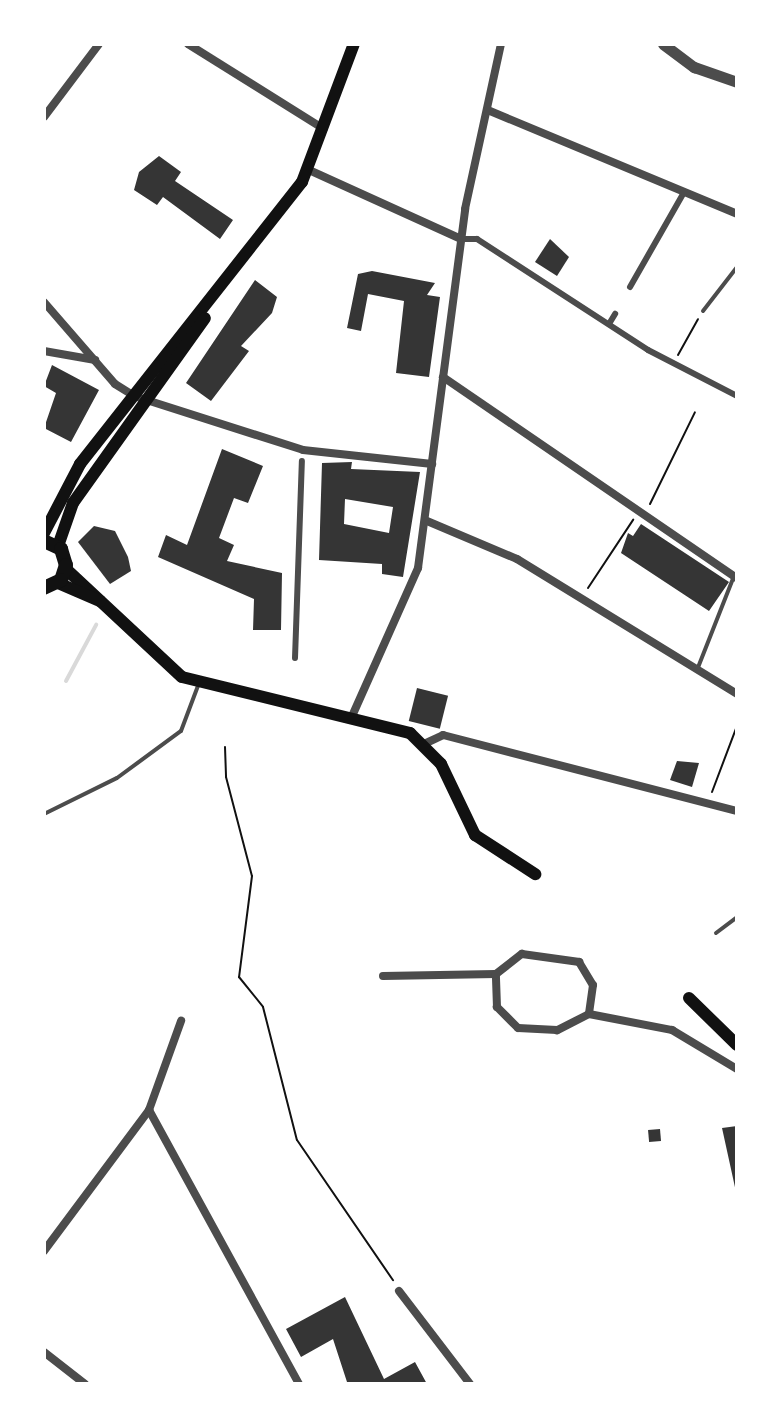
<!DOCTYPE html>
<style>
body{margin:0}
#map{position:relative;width:781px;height:1428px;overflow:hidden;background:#fff;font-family:"Asap Condensed",sans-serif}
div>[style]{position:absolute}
.stream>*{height:4px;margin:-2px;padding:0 2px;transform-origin:2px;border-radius:2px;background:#d9d9d9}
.building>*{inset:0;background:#353535;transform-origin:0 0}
.path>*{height:2px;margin:-1px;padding:0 1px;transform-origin:1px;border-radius:1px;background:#111}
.service>*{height:4px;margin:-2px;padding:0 2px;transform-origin:2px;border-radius:2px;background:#4c4c4c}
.pedestrian>*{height:6px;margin:-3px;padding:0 3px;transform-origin:3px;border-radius:3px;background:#4c4c4c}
.minor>*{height:8px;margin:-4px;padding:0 4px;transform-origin:4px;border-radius:4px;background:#4c4c4c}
.tertiary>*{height:11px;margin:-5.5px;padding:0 5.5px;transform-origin:5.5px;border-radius:5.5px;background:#4c4c4c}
.secondary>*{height:12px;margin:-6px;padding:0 6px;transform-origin:6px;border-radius:6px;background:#111}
.primary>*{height:14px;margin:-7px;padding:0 7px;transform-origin:7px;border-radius:7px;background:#111}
span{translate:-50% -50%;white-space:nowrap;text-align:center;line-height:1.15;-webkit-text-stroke:8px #fff;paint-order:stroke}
.frame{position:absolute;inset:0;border:46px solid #fff;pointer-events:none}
</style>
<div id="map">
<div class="stream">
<i style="left:66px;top:681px;width:64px;rotate:-61.8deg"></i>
</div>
<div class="building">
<i style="clip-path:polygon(159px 156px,181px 172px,175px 181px,233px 220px,220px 239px,163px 197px,157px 205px,134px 190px,139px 172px)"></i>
<i style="clip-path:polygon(550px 239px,569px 257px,557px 276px,535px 262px)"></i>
<i style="clip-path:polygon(372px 271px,435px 283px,427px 295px,440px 297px,429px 377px,396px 373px,404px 301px,368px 294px,361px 331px,347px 328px,358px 274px)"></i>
<i style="clip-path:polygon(255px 280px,277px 297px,272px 313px,241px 346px,249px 351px,211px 401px,186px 383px)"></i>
<i style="clip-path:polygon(52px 365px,99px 390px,71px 442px,44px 428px,56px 393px,44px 386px)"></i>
<i style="clip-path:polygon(222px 449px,263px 466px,248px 503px,234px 498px,219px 538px,234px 545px,227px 561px,282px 573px,281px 630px,253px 630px,254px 599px,158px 557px,166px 535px,187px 545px)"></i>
<i style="clip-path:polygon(evenodd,352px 462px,351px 469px,420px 472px,403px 577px,382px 574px,382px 564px,319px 560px,322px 463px,352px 462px,345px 499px,393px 507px,389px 533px,344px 524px,345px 499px)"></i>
<i style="clip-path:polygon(641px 524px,729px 582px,709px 611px,621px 553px,628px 533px,633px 536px)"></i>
<i style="clip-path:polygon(94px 526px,115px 531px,128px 557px,131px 571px,110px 584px,78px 542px)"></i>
<i style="left:417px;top:688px;width:32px;height:34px;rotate:14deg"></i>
<i style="clip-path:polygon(677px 761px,699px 763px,692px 787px,670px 780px)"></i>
<i style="clip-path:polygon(737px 1126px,737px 1191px,736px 1192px,722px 1128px)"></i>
<i style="left:660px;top:1129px;width:12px;height:12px;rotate:85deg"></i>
<i style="clip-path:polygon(345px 1297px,384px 1379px,415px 1362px,427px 1384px,347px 1382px,333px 1339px,301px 1357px,286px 1329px)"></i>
</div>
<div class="path">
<i style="left:678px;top:355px;width:41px;rotate:-60.9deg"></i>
<i style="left:650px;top:504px;width:102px;rotate:-63.9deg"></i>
<i style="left:588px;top:588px;width:82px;rotate:-56.5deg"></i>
<i style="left:225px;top:747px;width:30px;rotate:88deg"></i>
<i style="left:226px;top:777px;width:102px;rotate:75.3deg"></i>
<i style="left:252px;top:876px;width:102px;rotate:97.3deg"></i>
<i style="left:239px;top:977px;width:38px;rotate:51deg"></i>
<i style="left:263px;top:1007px;width:137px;rotate:75.7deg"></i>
<i style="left:297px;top:1140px;width:170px;rotate:55.6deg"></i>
<i style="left:712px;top:792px;width:71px;rotate:-69.3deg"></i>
</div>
<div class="service">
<i style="left:703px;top:311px;width:56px;rotate:-52.3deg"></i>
<i style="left:697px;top:670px;width:101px;rotate:-68.5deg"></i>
<i style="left:44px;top:814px;width:81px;rotate:-26.3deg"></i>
<i style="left:117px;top:778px;width:79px;rotate:-36.3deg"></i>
<i style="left:181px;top:731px;width:51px;rotate:-69.4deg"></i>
<i style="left:716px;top:933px;width:26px;rotate:-37deg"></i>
</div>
<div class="pedestrian">
<i style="left:461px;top:239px;width:16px"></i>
<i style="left:477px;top:239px;width:204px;rotate:33deg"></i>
<i style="left:648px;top:350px;width:100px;rotate:27.3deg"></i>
<i style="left:630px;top:287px;width:107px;rotate:-60.3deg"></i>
<i style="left:609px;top:324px;width:12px;rotate:-59deg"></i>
<i style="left:295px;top:658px;width:197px;rotate:-88deg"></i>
</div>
<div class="minor">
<i style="left:188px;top:44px;width:160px;rotate:32deg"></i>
<i style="left:490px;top:111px;width:268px;rotate:22.6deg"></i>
<i style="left:44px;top:117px;width:91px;rotate:-53deg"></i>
<i style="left:309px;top:170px;width:167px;rotate:24.4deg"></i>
<i style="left:44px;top:302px;width:108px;rotate:49.1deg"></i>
<i style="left:115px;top:384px;width:22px;rotate:32deg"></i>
<i style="left:134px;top:396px;width:177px;rotate:17.7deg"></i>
<i style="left:303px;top:450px;width:130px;rotate:6.2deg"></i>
<i style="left:44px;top:351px;width:52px;rotate:10deg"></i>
<i style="left:443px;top:377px;width:356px;rotate:34.4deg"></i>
<i style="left:427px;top:521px;width:98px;rotate:22.9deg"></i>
<i style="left:517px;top:559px;width:258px;rotate:31.5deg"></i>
<i style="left:353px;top:714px;width:160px;rotate:-66deg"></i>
<i style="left:418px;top:568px;width:362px;rotate:-82.5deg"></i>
<i style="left:465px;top:209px;width:169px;rotate:-77.7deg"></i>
<i style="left:424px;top:744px;width:21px;rotate:-25deg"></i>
<i style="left:443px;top:735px;width:304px;rotate:14.5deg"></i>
<i style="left:383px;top:976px;width:113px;rotate:-1deg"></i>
<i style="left:589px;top:1014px;width:36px;rotate:153deg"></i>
<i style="left:557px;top:1030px;width:39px;rotate:-177deg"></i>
<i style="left:518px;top:1028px;width:30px;rotate:-135deg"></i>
<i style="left:497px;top:1007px;width:33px;rotate:-92deg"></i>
<i style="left:496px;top:974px;width:33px;rotate:-38deg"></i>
<i style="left:522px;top:954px;width:58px;rotate:8deg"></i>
<i style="left:579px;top:962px;width:27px;rotate:59deg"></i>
<i style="left:593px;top:985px;width:29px;rotate:98deg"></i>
<i style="left:589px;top:1014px;width:85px;rotate:10.9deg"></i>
<i style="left:672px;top:1030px;width:76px;rotate:31deg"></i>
<i style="left:149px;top:1110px;width:312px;rotate:61.3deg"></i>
<i style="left:44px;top:1251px;width:176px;rotate:-53.3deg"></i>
<i style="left:149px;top:1110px;width:95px;rotate:-70.2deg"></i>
<i style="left:399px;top:1291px;width:117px;rotate:52.6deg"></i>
<i style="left:44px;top:1352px;width:52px;rotate:38deg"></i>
</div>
<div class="tertiary">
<i style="left:663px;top:44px;width:39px;rotate:37deg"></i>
<i style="left:694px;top:67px;width:46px;rotate:19.2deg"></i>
</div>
<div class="secondary">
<i style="left:44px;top:533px;width:78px;rotate:-62.4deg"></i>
<i style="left:80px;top:464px;width:359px;rotate:-51.8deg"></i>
<i style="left:302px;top:182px;width:147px;rotate:-69.4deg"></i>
<i style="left:58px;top:546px;width:46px;rotate:-70.8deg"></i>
<i style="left:73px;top:503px;width:227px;rotate:-54.5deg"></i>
<i style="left:66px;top:569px;width:158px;rotate:43deg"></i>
<i style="left:182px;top:677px;width:235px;rotate:13.8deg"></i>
<i style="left:410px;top:733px;width:44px;rotate:45deg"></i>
<i style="left:441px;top:764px;width:79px;rotate:64.4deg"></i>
<i style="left:475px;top:835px;width:72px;rotate:33deg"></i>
<i style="left:58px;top:583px;width:46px;rotate:23.2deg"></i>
<i style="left:689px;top:998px;width:67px;rotate:44.4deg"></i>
</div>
<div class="primary">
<i style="left:44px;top:541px;width:19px;rotate:25deg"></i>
<i style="left:61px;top:549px;width:17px;rotate:73deg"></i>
<i style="left:66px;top:565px;width:16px;rotate:108deg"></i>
<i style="left:61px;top:580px;width:19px;rotate:155deg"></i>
</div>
<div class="frame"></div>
</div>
